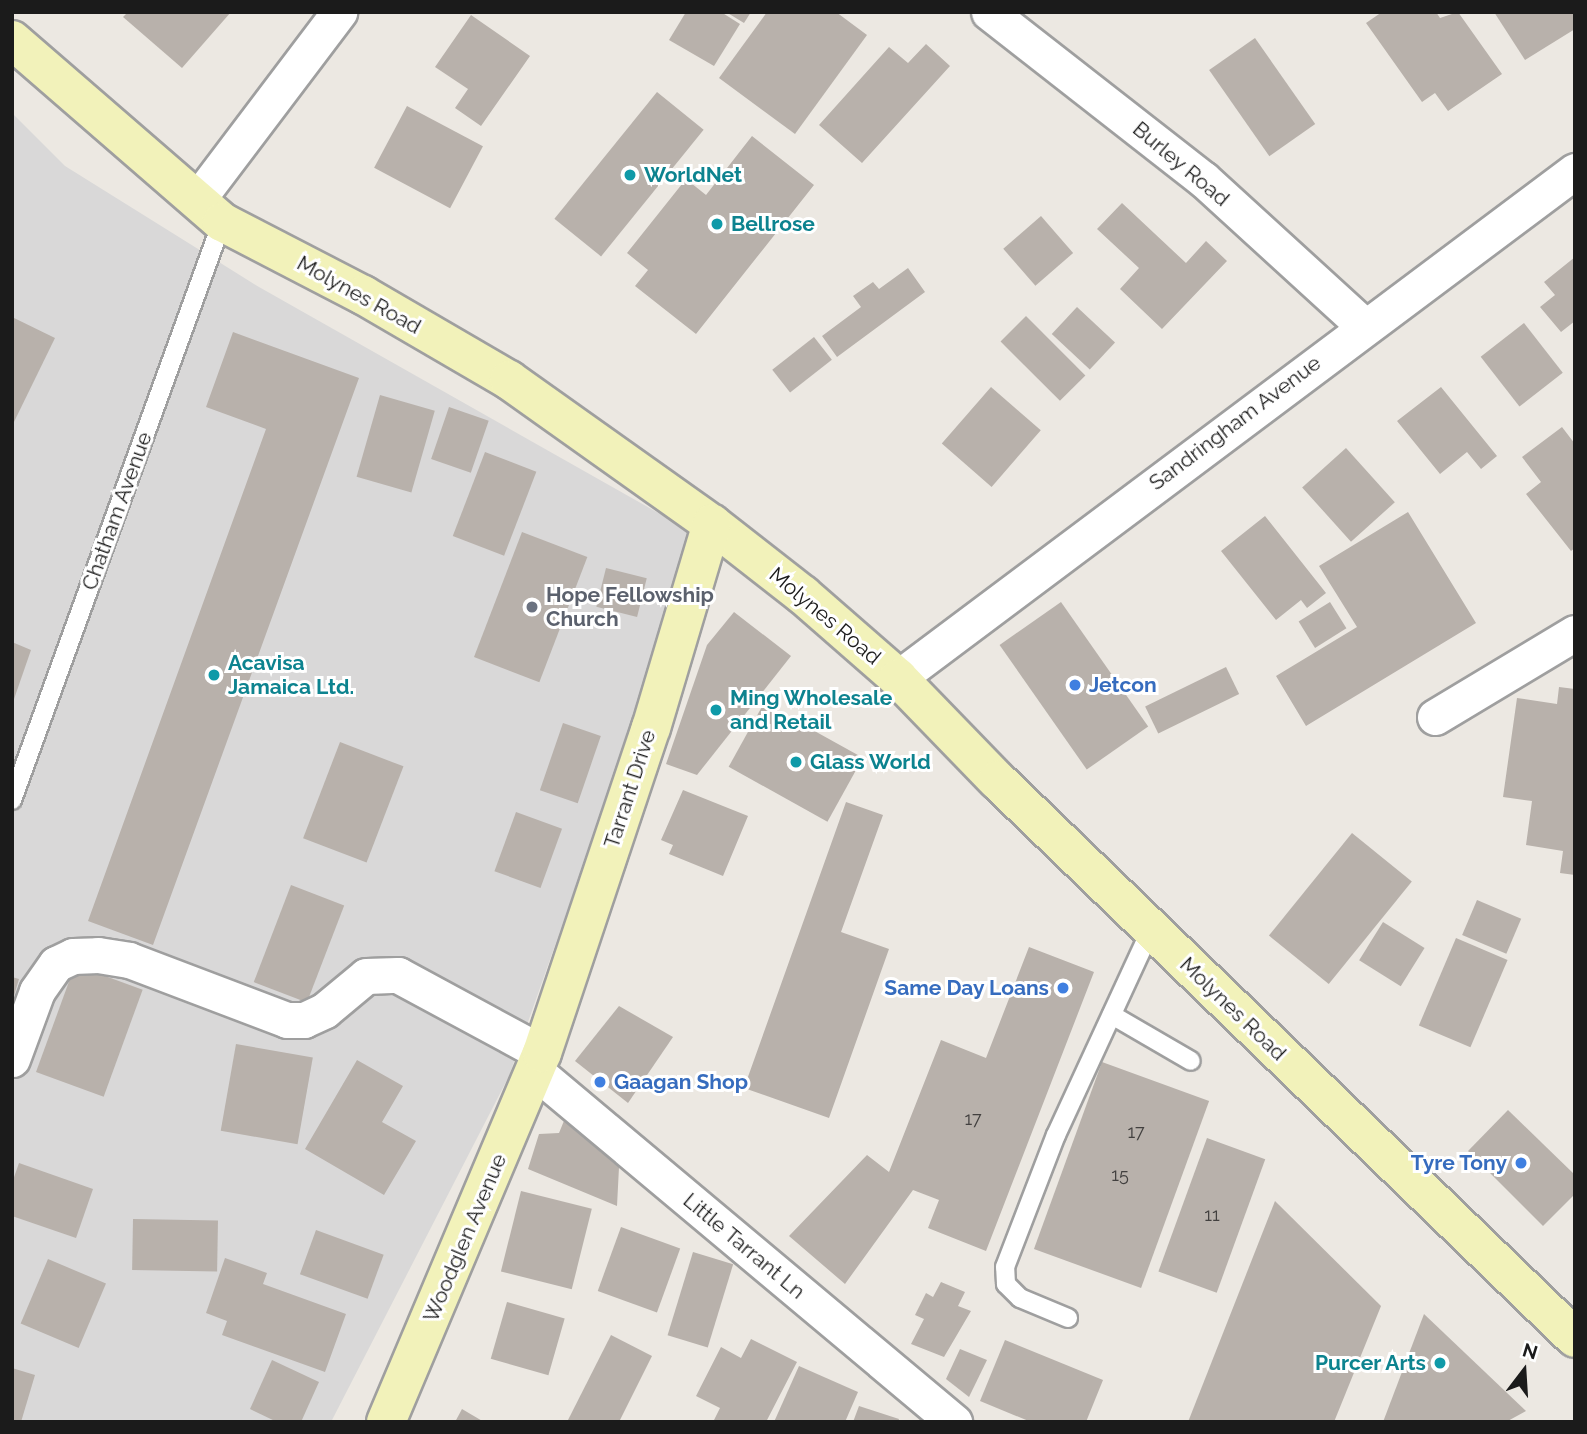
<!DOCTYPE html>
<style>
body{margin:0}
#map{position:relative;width:1587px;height:1434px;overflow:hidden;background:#ece8e2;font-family:Raleway,sans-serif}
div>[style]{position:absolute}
.residential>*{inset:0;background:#d9d8d8}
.building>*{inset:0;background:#b8b1ab;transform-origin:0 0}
.roads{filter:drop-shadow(2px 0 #9f9f9f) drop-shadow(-2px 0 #9f9f9f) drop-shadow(0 2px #9f9f9f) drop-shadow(0 -2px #9f9f9f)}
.lane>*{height:18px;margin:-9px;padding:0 9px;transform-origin:9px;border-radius:9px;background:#fff}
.street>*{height:35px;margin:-17.5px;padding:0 17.5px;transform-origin:17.5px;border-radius:17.5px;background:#fff}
.secondary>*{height:38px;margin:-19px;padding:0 19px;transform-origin:19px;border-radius:19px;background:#f2f2ba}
.dots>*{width:19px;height:19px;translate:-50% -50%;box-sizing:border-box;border:4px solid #fff;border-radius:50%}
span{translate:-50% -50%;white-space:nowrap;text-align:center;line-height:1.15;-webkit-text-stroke:6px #fff;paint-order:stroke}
.number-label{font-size:18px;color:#42403f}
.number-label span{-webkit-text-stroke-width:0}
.street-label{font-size:21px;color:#1b1b1b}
.culture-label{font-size:21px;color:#0d838f;font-weight:700}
.left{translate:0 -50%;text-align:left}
.right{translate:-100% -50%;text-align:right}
.worship-label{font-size:21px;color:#5b616d;font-weight:700}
.shop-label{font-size:21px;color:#366cbe;font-weight:700}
.frame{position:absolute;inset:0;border:14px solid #1b1b1b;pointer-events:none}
.north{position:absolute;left:1489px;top:1336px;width:70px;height:70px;-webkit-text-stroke:5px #fff;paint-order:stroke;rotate:17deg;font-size:19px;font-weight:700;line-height:28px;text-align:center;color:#1b1b1b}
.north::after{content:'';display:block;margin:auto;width:24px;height:32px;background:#1b1b1b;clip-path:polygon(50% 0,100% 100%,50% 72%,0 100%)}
</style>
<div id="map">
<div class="residential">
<i style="clip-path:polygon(12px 113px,65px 166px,259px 287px,699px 536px,509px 1076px,331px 1422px,12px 1422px)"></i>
</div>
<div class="building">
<i style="clip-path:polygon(128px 12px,231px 12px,182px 68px,123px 17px)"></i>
<i style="clip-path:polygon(686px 12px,721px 12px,740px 24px,714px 66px,669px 40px)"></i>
<i style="clip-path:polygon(726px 12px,751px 12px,744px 23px)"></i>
<i style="clip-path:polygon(767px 12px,836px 12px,867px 35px,795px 134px,719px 78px)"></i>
<i style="clip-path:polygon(1382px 12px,1436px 12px,1440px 18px,1458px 12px,1502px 74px,1448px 111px,1435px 93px,1422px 102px,1366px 23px)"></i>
<i style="clip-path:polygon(1494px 12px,1575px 12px,1575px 29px,1525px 60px)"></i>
<i style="clip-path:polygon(471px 15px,530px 56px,481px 126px,455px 108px,468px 89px,435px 67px)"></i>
<i style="left:1255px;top:38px;width:105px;height:56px;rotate:55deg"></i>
<i style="clip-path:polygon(926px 44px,950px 66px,862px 163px,819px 125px,889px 47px,908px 63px)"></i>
<i style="left:657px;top:92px;width:60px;height:163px;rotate:39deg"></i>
<i style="left:407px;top:106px;width:86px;height:70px;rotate:28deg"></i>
<i style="clip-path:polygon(752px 136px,814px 185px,696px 334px,635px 286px,648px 270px,627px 253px,686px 179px,706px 195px)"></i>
<i style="clip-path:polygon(1122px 203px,1186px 263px,1206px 241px,1227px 261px,1162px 329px,1120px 289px,1139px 268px,1097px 229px)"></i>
<i style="left:1041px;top:216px;width:49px;height:50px;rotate:49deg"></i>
<i style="clip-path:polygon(1575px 257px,1575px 321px,1561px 332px,1540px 307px,1555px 295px,1544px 282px)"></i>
<i style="clip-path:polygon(908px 268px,925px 292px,837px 357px,822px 336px,861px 307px,853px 296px,873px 282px,879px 289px)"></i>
<i style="left:1077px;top:307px;width:52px;height:37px;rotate:43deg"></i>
<i style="left:1026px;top:316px;width:84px;height:36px;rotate:45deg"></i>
<i style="clip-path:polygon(12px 317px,55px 338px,12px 426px)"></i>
<i style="left:1524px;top:323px;width:63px;height:55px;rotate:52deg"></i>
<i style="clip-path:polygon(233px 332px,359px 378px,153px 945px,88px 921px,266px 429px,206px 407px)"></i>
<i style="left:814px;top:337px;width:29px;height:53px;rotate:52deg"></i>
<i style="left:991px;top:387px;width:66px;height:75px;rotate:41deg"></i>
<i style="clip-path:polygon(1441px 387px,1497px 456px,1481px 469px,1467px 452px,1440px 474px,1397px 421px)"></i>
<i style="left:380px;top:395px;width:57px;height:85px;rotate:16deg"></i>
<i style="left:449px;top:407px;width:42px;height:55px;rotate:19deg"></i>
<i style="clip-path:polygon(1562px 427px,1575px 444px,1575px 548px,1571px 551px,1526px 494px,1541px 482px,1522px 457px)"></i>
<i style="left:1346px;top:448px;width:73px;height:59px;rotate:48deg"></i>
<i style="left:485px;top:452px;width:55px;height:90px;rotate:21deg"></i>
<i style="clip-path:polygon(1408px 512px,1476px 623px,1306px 726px,1276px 676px,1357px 627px,1319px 566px)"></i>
<i style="clip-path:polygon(1265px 516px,1326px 593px,1307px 608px,1301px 600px,1276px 620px,1221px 551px)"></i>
<i style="left:522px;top:532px;width:70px;height:134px;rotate:21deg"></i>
<i style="left:606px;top:568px;width:42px;height:40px;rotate:14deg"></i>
<i style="left:1061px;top:602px;width:152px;height:75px;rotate:55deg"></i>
<i style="left:1330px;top:602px;width:31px;height:37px;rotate:58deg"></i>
<i style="clip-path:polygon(734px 612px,791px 656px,697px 775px,666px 764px,707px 645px)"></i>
<i style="clip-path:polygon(12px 642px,31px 650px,13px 702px,12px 702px)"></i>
<i style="left:1226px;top:667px;width:30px;height:90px;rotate:64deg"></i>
<i style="clip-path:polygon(1559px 687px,1575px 689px,1575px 875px,1560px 873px,1563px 851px,1526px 845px,1532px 801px,1503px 797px,1517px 698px,1557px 704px)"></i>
<i style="left:764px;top:703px;width:113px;height:73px;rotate:29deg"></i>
<i style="left:563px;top:723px;width:40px;height:71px;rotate:19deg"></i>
<i style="left:340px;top:742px;width:68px;height:103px;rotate:21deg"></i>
<i style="clip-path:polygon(683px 790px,748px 816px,723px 876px,669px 854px,673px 845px,661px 840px)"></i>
<i style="clip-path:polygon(846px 802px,883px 815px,841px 932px,889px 949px,829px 1118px,744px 1088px)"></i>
<i style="left:516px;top:812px;width:49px;height:63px;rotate:20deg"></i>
<i style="left:1352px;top:833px;width:77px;height:132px;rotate:39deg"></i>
<i style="left:291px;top:885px;width:57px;height:104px;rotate:21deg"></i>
<i style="left:1477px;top:900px;width:48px;height:38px;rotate:23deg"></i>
<i style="left:1383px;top:922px;width:49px;height:45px;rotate:32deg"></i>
<i style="left:1456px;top:938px;width:56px;height:95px;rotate:23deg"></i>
<i style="clip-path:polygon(1029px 947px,1094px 972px,986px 1251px,928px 1228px,939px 1200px,913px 1190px,845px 1284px,789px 1236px,867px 1155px,889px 1172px,941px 1040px,986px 1058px)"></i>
<i style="left:75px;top:965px;width:72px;height:114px;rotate:20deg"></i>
<i style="clip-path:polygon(12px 977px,19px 979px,13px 999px,12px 999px)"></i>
<i style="clip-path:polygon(619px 1006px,673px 1037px,628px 1103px,575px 1061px)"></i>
<i style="left:236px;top:1044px;width:78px;height:88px;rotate:10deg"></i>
<i style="clip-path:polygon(357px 1060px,403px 1086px,382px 1122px,416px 1141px,384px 1195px,305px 1149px)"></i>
<i style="left:1102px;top:1062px;width:114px;height:199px;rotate:20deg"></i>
<i style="clip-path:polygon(1508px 1110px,1575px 1175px,1575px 1194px,1543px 1226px,1468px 1151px)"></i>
<i style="clip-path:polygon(568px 1111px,620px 1148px,617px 1206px,528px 1169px,539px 1134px,559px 1133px)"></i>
<i style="left:1207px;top:1138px;width:62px;height:142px;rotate:20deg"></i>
<i style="clip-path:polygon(19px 1163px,93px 1189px,76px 1238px,12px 1216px,12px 1183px)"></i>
<i style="left:521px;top:1191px;width:73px;height:83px;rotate:14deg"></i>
<i style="clip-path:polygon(1275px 1201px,1381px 1306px,1334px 1422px,1188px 1422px)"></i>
<i style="left:133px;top:1219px;width:85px;height:51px;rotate:1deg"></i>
<i style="left:621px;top:1227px;width:63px;height:68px;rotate:20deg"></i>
<i style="left:316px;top:1230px;width:72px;height:47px;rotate:20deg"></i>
<i style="left:693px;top:1252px;width:42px;height:87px;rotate:17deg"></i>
<i style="clip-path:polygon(225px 1258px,267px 1273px,263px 1284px,346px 1314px,325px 1372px,222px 1335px,227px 1321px,206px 1313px)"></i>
<i style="left:48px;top:1259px;width:63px;height:70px;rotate:23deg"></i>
<i style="clip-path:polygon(941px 1282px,965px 1292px,958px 1306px,971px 1311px,944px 1357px,911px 1344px,924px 1319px,915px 1315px,926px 1293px,933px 1297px)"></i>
<i style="left:507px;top:1302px;width:60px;height:59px;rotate:16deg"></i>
<i style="clip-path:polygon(1424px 1314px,1526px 1411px,1506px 1422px,1383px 1422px)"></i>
<i style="clip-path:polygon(611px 1335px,652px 1356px,619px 1422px,567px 1422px)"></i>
<i style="clip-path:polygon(751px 1339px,797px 1362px,766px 1422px,713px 1422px,720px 1408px,696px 1396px,721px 1347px,741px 1358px)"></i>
<i style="clip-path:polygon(1005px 1340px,1103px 1380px,1086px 1422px,1031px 1422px,980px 1401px)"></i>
<i style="clip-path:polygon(960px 1349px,987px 1360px,969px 1397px,946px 1379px)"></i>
<i style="clip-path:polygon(272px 1360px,319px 1382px,301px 1422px,277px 1422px,250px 1409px)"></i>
<i style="clip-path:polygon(799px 1366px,858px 1392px,845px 1422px,774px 1422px)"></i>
<i style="clip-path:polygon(12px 1368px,35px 1375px,21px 1422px,12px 1422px)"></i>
<i style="clip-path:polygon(859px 1406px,899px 1419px,898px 1422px,853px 1422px)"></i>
<i style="clip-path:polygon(462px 1409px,484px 1422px,455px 1422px)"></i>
</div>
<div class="roads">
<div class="lane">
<i style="left:12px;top:800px;width:615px;rotate:-70.03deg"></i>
<i style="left:1112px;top:1015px;width:91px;rotate:30.2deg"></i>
<i style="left:1068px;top:1318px;width:52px;rotate:-157.4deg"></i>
<i style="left:1020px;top:1298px;width:20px;rotate:-135deg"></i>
<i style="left:1006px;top:1284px;width:17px;rotate:-93deg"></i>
<i style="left:1005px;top:1267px;width:142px;rotate:-68.9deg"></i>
<i style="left:1056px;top:1135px;width:227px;rotate:-65.2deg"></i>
</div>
<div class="street">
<i style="left:989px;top:12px;width:271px;rotate:38deg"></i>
<i style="left:1203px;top:179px;width:218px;rotate:42.4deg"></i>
<i style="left:197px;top:200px;width:236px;rotate:-52.9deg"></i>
<i style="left:898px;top:678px;width:846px;rotate:-36.83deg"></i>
<i style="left:1435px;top:717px;width:163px;rotate:-31deg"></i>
<i style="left:12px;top:1059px;width:72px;rotate:-69.8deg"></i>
<i style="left:37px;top:991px;width:33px;rotate:-55deg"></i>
<i style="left:56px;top:964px;width:19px;rotate:-25deg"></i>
<i style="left:73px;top:956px;width:25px;rotate:-2deg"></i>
<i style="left:98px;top:955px;width:31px;rotate:9deg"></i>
<i style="left:129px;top:960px;width:169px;rotate:20.8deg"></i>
<i style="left:287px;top:1020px;width:17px"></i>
<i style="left:304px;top:1020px;width:23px;rotate:-25deg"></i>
<i style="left:325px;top:1010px;width:53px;rotate:-39.7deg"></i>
<i style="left:366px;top:976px;width:32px;rotate:-2deg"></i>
<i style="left:398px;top:975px;width:164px;rotate:28.4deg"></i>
<i style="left:535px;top:1071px;width:547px;rotate:39.95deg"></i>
</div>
<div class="secondary">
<i style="left:12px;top:40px;width:278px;rotate:40.9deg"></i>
<i style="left:222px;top:222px;width:159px;rotate:27.4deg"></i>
<i style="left:363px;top:295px;width:169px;rotate:30.2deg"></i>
<i style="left:509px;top:380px;width:249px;rotate:35.4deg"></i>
<i style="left:712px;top:524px;width:115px;rotate:38deg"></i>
<i style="left:803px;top:595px;width:126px;rotate:41.1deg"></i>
<i style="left:898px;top:678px;width:142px;rotate:45.9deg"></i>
<i style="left:997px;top:780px;width:803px;rotate:43.99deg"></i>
<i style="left:386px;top:1422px;width:401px;rotate:-67.1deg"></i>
<i style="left:542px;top:1053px;width:343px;rotate:-71.5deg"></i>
<i style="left:651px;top:728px;width:213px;rotate:-73.4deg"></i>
</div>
</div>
<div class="dots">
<i style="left:630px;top:175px;background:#0f9aa8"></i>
<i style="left:717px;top:224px;background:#0f9aa8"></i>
<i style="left:532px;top:607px;background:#6b7280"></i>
<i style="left:214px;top:675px;background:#0f9aa8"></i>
<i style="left:1075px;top:685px;background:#3f7fe0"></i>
<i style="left:716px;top:710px;background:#0f9aa8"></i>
<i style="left:796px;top:762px;background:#0f9aa8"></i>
<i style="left:1063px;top:988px;background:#3f7fe0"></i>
<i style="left:600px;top:1082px;background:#3f7fe0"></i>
<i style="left:1521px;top:1163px;background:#3f7fe0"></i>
<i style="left:1440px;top:1363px;background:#0f9aa8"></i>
</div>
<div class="number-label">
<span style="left:973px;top:1119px">17</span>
<span style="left:1136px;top:1132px">17</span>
<span style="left:1120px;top:1175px">15</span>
<span style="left:1212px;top:1215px">11</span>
</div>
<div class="street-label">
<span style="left:1181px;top:164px;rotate:40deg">Burley Road</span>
<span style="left:359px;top:295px;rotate:29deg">Molynes Road</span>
<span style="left:1235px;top:423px;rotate:-37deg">Sandringham Avenue</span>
<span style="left:117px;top:511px;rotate:-70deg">Chatham Avenue</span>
<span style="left:825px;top:616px;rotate:40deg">Molynes Road</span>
<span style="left:630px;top:789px;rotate:-72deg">Tarrant Drive</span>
<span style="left:1233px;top:1009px;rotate:44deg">Molynes Road</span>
<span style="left:465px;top:1238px;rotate:-67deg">Woodglen Avenue</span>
<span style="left:744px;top:1246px;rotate:40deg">Little Tarrant Ln</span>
</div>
<div class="culture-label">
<span class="left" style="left:644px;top:175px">WorldNet</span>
<span class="left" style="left:731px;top:224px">Bellrose</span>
<span class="left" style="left:228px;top:675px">Acavisa<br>Jamaica Ltd.</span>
<span class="left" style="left:730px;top:710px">Ming Wholesale<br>and Retail</span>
<span class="left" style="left:810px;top:762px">Glass World</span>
<span class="right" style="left:1426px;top:1363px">Purcer Arts</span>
</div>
<div class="worship-label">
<span class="left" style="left:546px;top:607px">Hope Fellowship<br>Church</span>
</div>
<div class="shop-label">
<span class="left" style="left:1089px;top:685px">Jetcon</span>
<span class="right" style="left:1049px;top:988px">Same Day Loans</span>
<span class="left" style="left:614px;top:1082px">Gaagan Shop</span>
<span class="right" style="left:1507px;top:1163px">Tyre Tony</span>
</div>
<div class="frame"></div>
<div class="north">N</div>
</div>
